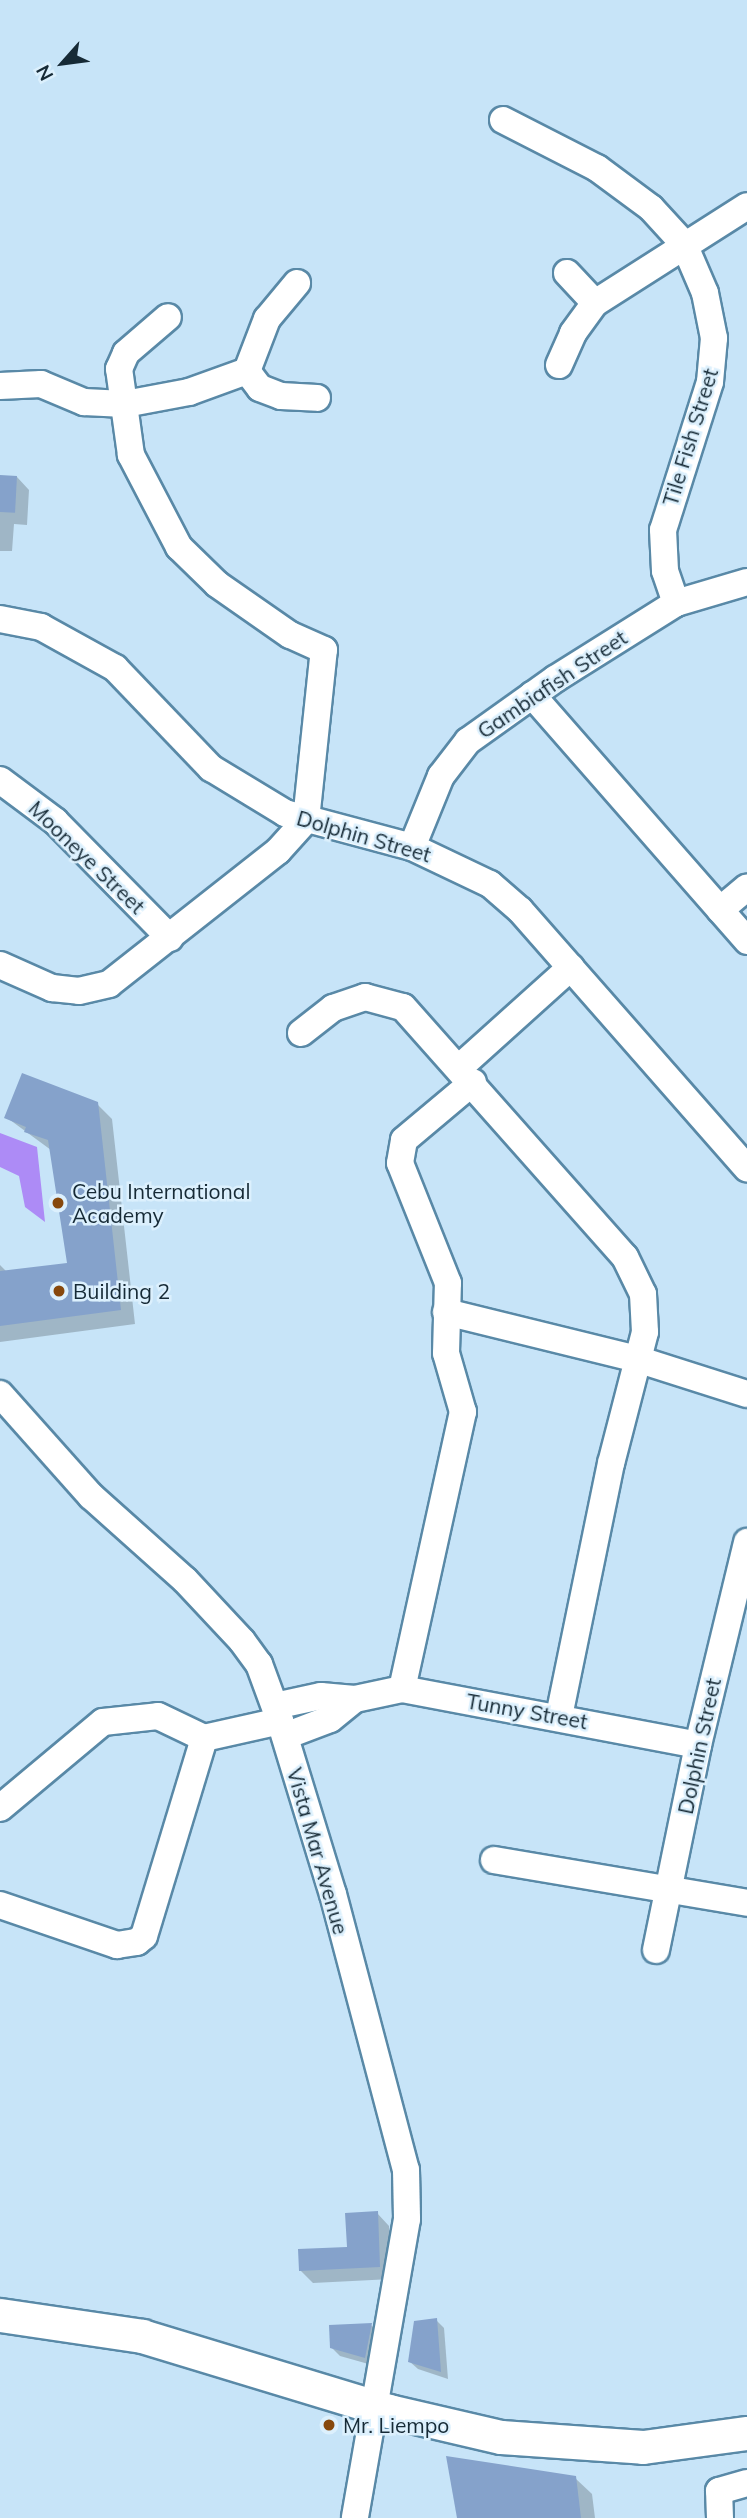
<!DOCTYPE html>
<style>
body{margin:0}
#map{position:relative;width:747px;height:2518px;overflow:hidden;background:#c7e4f8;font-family:Mulish,sans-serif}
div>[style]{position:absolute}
.water>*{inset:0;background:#ad8bf6}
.shadow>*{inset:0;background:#0003}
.building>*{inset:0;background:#85a2cb;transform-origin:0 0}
.roads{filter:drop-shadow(2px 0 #5989a7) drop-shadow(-2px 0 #5989a7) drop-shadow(0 2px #5989a7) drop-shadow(0 -2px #5989a7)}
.minor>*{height:26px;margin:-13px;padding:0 13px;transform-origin:13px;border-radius:13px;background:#fff}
.major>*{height:33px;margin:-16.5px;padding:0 16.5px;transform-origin:16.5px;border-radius:16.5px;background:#fff}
.dots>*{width:19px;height:19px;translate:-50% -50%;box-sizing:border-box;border:4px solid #dcf0fd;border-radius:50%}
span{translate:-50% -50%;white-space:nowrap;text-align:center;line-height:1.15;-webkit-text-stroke:5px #dcf0fd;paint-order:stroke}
.street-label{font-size:21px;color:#162a36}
.poi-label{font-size:21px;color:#162a36}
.left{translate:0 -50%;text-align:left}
.north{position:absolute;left:28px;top:28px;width:70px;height:70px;-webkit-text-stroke:5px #dcf0fd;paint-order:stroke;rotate:242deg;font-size:19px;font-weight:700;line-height:28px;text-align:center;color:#162a36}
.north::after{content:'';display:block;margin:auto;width:24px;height:32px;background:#162a36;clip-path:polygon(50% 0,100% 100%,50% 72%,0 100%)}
</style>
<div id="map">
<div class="water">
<i style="clip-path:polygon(0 1133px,37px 1147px,45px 1222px,25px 1207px,19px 1176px,0 1167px)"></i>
</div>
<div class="shadow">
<i style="clip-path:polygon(0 476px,17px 477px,29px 490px,27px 525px,14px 524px,12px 551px,0 551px)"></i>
<i style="clip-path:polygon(97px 1104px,112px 1119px,135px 1324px,0 1342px,0 1265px,7px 1272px,69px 1265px,51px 1150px,6px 1117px)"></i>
<i style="clip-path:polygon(377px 2213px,389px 2226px,392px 2279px,313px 2283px,300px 2270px,349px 2248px)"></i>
<i style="clip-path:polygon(436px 2320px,444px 2328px,448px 2379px,418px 2369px,409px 2361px)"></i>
<i style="clip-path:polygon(371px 2325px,379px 2333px,372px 2365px,340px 2356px,332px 2348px)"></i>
<i style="clip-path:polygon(575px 2478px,592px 2494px,595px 2518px,459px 2518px)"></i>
</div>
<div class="building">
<i style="left:0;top:475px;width:17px;height:37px;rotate:3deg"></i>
<i style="clip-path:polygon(22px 1073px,98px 1102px,121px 1310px,0 1326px,0 1271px,67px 1263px,48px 1140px,24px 1132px,26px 1127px,4px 1118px)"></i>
<i style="clip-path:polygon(378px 2211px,380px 2267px,299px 2271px,298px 2249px,347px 2247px,345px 2213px)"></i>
<i style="clip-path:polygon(437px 2318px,441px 2372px,408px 2362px,414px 2321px)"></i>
<i style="clip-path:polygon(372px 2323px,365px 2358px,330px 2348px,329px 2325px)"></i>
<i style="clip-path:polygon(446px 2456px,576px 2476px,581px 2518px,457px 2518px)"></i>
</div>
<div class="roads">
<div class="minor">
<i style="left:503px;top:120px;width:106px;rotate:27.1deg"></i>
<i style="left:597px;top:168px;width:67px;rotate:36.5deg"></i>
<i style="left:651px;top:208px;width:49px;rotate:47.5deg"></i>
<i style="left:684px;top:244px;width:53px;rotate:66.8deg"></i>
<i style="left:705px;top:293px;width:46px;rotate:78.7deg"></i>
<i style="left:714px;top:338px;width:44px;rotate:95.2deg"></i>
<i style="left:710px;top:382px;width:155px;rotate:107.6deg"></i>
<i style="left:663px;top:530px;width:41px;rotate:87.2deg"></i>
<i style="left:665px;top:571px;width:34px;rotate:71deg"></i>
<i style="left:567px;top:273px;width:41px;rotate:47deg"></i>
<i style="left:559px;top:365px;width:35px;rotate:-66deg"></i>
<i style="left:573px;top:333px;width:37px;rotate:-54deg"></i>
<i style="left:595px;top:303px;width:180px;rotate:-32.5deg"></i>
<i style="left:247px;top:371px;width:21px;rotate:53deg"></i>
<i style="left:260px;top:388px;width:22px;rotate:21deg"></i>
<i style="left:281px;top:396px;width:36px;rotate:3deg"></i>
<i style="left:0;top:386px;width:41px;rotate:-2.8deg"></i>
<i style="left:41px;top:384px;width:47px;rotate:22.7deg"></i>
<i style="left:84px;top:402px;width:41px;rotate:2.8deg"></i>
<i style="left:125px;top:404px;width:65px;rotate:-10.6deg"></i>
<i style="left:189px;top:392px;width:62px;rotate:-19.9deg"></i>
<i style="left:247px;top:371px;width:56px;rotate:-69deg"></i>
<i style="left:267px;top:319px;width:47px;rotate:-50.2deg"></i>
<i style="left:0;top:619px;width:42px;rotate:11deg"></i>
<i style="left:41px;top:627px;width:85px;rotate:29deg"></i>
<i style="left:115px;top:668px;width:139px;rotate:46.2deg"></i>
<i style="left:211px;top:768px;width:87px;rotate:31.3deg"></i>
<i style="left:285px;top:813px;width:131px;rotate:15deg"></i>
<i style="left:412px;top:847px;width:86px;rotate:25.4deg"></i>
<i style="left:490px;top:884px;width:40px;rotate:41deg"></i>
<i style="left:520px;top:910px;width:344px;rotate:48.7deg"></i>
<i style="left:532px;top:695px;width:327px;rotate:48.8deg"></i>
<i style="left:0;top:780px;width:69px;rotate:36.7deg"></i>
<i style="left:55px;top:821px;width:164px;rotate:45.5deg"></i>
<i style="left:412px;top:847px;width:77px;rotate:-67.8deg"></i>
<i style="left:441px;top:776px;width:44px;rotate:-52.4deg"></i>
<i style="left:468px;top:741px;width:107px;rotate:-35.5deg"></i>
<i style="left:555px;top:679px;width:143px;rotate:-32.1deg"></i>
<i style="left:676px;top:603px;width:74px;rotate:-16.5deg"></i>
<i style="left:720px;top:910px;width:35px;rotate:-40deg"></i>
<i style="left:0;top:965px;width:57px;rotate:23.9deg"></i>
<i style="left:52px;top:988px;width:27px;rotate:6deg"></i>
<i style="left:79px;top:991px;width:31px;rotate:-13deg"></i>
<i style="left:109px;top:984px;width:215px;rotate:-38.2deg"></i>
<i style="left:278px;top:851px;width:42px;rotate:-47.9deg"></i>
<i style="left:306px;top:820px;width:171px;rotate:-84deg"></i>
<i style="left:324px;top:650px;width:37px;rotate:-156deg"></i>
<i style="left:290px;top:635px;width:89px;rotate:-145.1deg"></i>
<i style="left:217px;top:584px;width:53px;rotate:-135.8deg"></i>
<i style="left:179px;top:547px;width:104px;rotate:-117.6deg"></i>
<i style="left:131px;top:455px;width:87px;rotate:-97.9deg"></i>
<i style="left:119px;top:369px;width:17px;rotate:-66deg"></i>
<i style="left:126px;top:353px;width:55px;rotate:-40.6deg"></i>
<i style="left:301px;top:1033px;width:41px;rotate:-38deg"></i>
<i style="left:333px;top:1008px;width:34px;rotate:-19deg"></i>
<i style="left:365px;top:997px;width:39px;rotate:15deg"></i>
<i style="left:403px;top:1007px;width:334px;rotate:48.4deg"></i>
<i style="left:625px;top:1257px;width:41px;rotate:64.1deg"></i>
<i style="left:643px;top:1294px;width:38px;rotate:87deg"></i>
<i style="left:645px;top:1332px;width:135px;rotate:104.5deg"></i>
<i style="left:611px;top:1463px;width:258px;rotate:101.6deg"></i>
<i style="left:460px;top:1067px;width:149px;rotate:-42deg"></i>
<i style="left:446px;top:1312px;width:197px;rotate:13.8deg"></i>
<i style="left:637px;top:1359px;width:115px;rotate:17.7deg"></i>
<i style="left:0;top:1394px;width:137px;rotate:48.3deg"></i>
<i style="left:91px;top:1496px;width:126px;rotate:41.8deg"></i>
<i style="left:185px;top:1580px;width:83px;rotate:46.9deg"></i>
<i style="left:242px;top:1641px;width:29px;rotate:54deg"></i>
<i style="left:259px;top:1664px;width:61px;rotate:69.8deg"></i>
<i style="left:280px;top:1721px;width:181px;rotate:73deg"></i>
<i style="left:333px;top:1894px;width:285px;rotate:75.2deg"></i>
<i style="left:406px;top:2170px;width:49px;rotate:88.8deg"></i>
<i style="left:407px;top:2219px;width:303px;rotate:99.9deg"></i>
<i style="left:402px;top:1689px;width:284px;rotate:-77.6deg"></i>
<i style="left:463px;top:1412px;width:61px;rotate:-106.1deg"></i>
<i style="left:446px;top:1353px;width:70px;rotate:-88.4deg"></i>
<i style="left:448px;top:1283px;width:129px;rotate:-111.8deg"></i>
<i style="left:400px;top:1163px;width:23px;rotate:-80deg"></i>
<i style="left:404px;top:1140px;width:90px;rotate:-40deg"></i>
<i style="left:355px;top:1699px;width:48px;rotate:-12deg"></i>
<i style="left:402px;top:1689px;width:301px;rotate:10.7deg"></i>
<i style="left:275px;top:1706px;width:47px;rotate:-12.3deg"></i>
<i style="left:321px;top:1696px;width:34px;rotate:5deg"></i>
<i style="left:355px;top:1699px;width:32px;rotate:141deg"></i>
<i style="left:330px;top:1719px;width:48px;rotate:159.3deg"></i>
<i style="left:0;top:1808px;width:134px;rotate:-39.9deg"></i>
<i style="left:103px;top:1722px;width:55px;rotate:-6.2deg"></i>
<i style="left:158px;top:1716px;width:51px;rotate:25.6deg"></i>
<i style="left:204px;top:1738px;width:78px;rotate:-12.6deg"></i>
<i style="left:494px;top:1860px;width:257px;rotate:9.6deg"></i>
<i style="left:0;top:1905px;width:124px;rotate:18.9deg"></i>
<i style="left:117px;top:1945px;width:20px;rotate:-9deg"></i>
<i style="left:137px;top:1942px;width:9px;rotate:-41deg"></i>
<i style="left:144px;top:1936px;width:207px;rotate:-73.1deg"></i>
<i style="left:656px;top:1950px;width:209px;rotate:-78.4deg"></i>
<i style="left:698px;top:1745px;width:209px;rotate:-76.4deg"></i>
<i style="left:720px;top:2518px;width:27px;rotate:-92deg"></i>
<i style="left:719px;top:2491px;width:29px;rotate:-16deg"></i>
</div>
<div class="major">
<i style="left:0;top:2315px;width:144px;rotate:8.4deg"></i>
<i style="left:142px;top:2336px;width:258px;rotate:16.9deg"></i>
<i style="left:389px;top:2411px;width:115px;rotate:13.1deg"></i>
<i style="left:501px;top:2437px;width:142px;rotate:4deg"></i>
<i style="left:643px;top:2447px;width:105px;rotate:-7.7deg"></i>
</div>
</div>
<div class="dots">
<i style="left:58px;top:1203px;background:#87480c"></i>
<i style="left:59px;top:1291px;background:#87480c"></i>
<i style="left:329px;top:2425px;background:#87480c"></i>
</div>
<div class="street-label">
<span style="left:690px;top:437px;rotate:-73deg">Tile Fish Street</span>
<span style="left:552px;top:684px;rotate:-34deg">Gambiafish Street</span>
<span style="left:364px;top:836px;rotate:16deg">Dolphin Street</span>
<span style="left:87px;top:857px;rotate:44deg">Mooneye Street</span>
<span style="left:527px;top:1711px;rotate:10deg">Tunny Street</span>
<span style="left:699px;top:1746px;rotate:-78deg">Dolphin Street</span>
<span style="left:318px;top:1851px;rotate:74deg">Vista Mar Avenue</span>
</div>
<div class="poi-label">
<span class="left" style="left:72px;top:1203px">Cebu International<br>Academy</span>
<span class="left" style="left:73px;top:1291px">Building 2</span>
<span class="left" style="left:343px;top:2425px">Mr. Liempo</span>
</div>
<div class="north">N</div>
</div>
